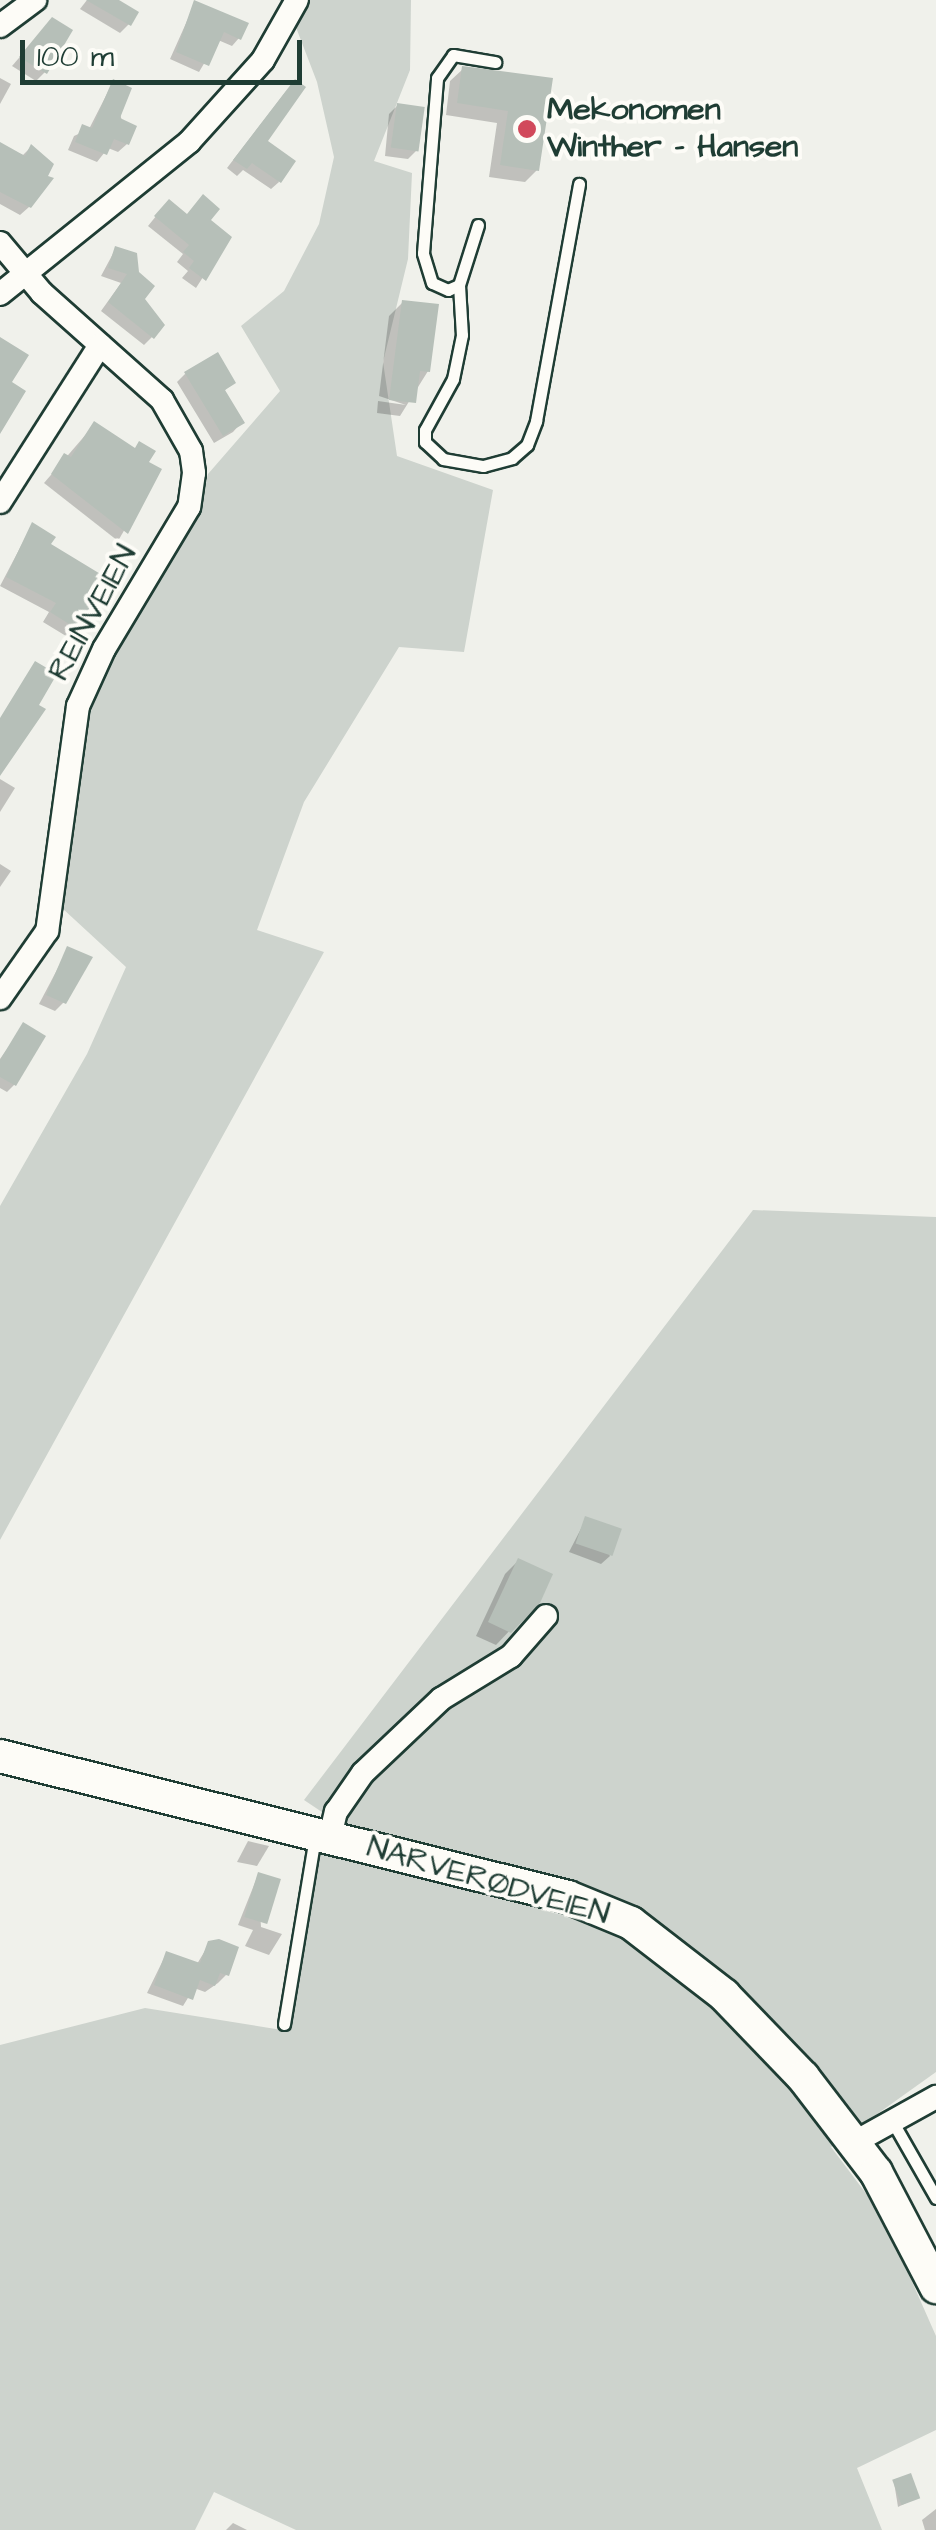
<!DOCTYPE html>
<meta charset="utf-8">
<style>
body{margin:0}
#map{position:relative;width:936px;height:2530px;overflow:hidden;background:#f0f1eb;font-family:"Architects Daughter",sans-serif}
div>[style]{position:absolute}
.green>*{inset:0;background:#cdd3cd}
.shadow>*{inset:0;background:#0003}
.building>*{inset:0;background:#b6bfb8;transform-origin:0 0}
.roads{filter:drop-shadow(2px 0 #1f3d34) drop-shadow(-2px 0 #1f3d34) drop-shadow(0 2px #1f3d34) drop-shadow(0 -2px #1f3d34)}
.service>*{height:11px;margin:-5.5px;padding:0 5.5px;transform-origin:5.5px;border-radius:5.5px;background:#fdfcf7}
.minor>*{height:22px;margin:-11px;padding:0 11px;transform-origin:11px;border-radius:11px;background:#fdfcf7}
.secondary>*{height:32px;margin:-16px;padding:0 16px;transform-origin:16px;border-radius:16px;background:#fdfcf7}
.dots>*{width:28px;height:28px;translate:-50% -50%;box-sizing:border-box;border:5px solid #fdfcf7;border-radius:50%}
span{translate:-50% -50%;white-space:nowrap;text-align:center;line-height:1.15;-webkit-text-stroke:8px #fdfcf7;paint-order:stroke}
.poi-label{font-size:32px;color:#1f3d34;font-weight:700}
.left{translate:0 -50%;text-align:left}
.street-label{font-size:32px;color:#1f3d34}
.scale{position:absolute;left:20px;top:40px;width:282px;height:45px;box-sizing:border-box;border:5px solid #1f3d34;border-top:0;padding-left:12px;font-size:30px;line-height:35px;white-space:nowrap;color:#1f3d34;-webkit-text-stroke:8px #fdfcf7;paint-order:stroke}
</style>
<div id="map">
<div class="green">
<i style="clip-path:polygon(279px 0,411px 0,410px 70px,374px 161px,412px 173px,408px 259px,383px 362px,397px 456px,493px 490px,464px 652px,399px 647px,304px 802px,257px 930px,324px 952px,0 1540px,0 1206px,87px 1054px,126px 967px,62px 908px,84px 730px,112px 655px,200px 513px,208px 474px,280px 391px,241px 326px,284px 291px,319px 224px,334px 157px,317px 82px,287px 4px)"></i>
<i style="clip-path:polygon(753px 1210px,936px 1217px,936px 2072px,831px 2147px,883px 2216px,936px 2336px,936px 2430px,857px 2468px,882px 2530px,296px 2530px,214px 2492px,195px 2530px,0 2530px,0 2045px,145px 2008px,288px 2031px,322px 1812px,304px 1800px)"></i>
</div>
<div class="shadow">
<i style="clip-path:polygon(87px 0,116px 0,129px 24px,120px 33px,80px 9px)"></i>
<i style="clip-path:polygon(195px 3px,239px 38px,232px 46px,218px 40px,199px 72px,170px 59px)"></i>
<i style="clip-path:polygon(44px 29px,45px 72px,36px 81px,12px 66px)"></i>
<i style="clip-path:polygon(463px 69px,550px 80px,537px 170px,525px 182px,489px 177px,497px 123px,446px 115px,450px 81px)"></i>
<i style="clip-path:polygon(0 78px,11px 84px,0 104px)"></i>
<i style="clip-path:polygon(113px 82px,127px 144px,118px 152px,108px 148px,97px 162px,68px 150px,74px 136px,89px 129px)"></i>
<i style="clip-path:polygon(287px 90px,265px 142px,279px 182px,271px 189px,243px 170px,237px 176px,227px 168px)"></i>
<i style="clip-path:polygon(398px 105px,422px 109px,417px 150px,408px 159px,385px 156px,389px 114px)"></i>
<i style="clip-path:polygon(0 145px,23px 155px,31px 147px,29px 207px,20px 215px,0 204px)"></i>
<i style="clip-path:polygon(161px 210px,207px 221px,228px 238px,196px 288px,182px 278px,188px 271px,177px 262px,183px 254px,148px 226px)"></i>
<i style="clip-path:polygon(116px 248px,141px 299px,152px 337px,144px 345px,101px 311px,121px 283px,101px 276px)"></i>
<i style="clip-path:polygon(403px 302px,428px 371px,400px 416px,377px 413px,378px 401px,406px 405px,379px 396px,389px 316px)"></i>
<i style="clip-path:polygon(185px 374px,233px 382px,223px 392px,241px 423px,233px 432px,214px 443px,177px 382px)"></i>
<i style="clip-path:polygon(94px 425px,159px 470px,118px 541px,44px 483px)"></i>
<i style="clip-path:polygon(32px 525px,48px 545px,75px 627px,66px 636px,43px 622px,49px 612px,0 586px)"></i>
<i style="clip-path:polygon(0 779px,15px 788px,0 812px)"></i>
<i style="clip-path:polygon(0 864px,11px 871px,0 887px)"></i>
<i style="clip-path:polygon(68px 949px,64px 1002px,55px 1011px,39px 1004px)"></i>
<i style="clip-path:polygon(24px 1025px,14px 1085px,7px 1092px,0 1088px,0 1059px)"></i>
<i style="clip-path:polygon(586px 1519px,610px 1556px,601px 1564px,569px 1552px)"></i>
<i style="clip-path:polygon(518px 1561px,538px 1601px,496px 1645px,476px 1636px,505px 1574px)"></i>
<i style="clip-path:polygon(248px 1841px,269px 1846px,257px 1866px,237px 1862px)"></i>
<i style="clip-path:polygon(258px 1875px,261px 1927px,282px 1934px,269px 1955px,245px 1946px,253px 1930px,238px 1925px)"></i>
<i style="clip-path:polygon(209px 1944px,226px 1975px,218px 1983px,205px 1992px,194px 1988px,183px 2006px,147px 1993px,166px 1954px,197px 1964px)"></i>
<i style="clip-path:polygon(894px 2482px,918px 2497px,898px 2507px)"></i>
<i style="clip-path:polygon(936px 2509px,936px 2530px,925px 2530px,922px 2520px)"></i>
<i style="clip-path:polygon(233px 2523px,247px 2530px,226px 2530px)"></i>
</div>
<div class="building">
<i style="clip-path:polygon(86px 0,119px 0,139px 12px,131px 26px)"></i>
<i style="clip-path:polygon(194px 0,249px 23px,241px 40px,224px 32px,209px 66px,176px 52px)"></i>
<i style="clip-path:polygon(52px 17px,73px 30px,47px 74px,19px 57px)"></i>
<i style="clip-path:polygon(462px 66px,553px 78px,539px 171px,500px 165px,508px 111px,457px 103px)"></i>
<i style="clip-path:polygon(113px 79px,132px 88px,120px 118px,137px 126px,129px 145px,114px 139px,107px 155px,75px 142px,82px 124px,92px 128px)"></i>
<i style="clip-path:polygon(295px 79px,306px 87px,268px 141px,296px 161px,281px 183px,252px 163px,247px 169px,233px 160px)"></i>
<i style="left:397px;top:103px;width:28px;height:45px;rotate:8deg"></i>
<i style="clip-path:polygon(0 142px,25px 156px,31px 144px,54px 164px,48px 176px,54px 178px,31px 208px,0 192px)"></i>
<i style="clip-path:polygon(203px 194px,220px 209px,211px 220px,232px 237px,206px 281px,189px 268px,194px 261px,183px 252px,189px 245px,154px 216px,169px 199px,187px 214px)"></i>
<i style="clip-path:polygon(115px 246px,137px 253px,139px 272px,155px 286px,145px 299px,165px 325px,154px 339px,108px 302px,127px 274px,108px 268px)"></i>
<i style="clip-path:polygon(402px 300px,439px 304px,430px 372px,420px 371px,416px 403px,389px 400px)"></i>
<i style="clip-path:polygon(0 337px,29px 355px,12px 382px,26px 391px,0 434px)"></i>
<i style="clip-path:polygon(218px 352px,236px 383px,225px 390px,245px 423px,223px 436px,184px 372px)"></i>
<i style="clip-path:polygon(94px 421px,135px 448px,139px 441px,156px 451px,149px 462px,162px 469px,128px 534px,51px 474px,64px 453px,71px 457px)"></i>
<i style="clip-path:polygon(32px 522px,56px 537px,51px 544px,107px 578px,77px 629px,50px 612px,56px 603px,6px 577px)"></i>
<i style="clip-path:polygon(35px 661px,57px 674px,39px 705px,46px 709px,0 776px,0 718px)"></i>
<i style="clip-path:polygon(67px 946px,93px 957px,66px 1004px,46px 995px)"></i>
<i style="clip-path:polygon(23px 1022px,46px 1036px,16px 1086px,0 1077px,0 1060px)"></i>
<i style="left:585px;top:1516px;width:39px;height:29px;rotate:19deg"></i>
<i style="clip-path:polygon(518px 1558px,553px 1574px,540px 1603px,511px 1633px,488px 1622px)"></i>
<i style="left:258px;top:1872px;width:24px;height:47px;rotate:17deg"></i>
<i style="clip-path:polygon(219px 1939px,239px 1947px,229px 1976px,220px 1973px,215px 1986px,200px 1980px,193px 2000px,154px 1985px,166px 1951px,200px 1963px,208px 1941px)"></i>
<i style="left:911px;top:2473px;width:27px;height:20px;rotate:70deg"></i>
</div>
<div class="roads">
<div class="service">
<i style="left:478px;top:225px;width:63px;rotate:107.6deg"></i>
<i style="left:459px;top:285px;width:50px;rotate:86.6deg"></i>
<i style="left:462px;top:335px;width:45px;rotate:101.6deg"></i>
<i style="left:453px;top:379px;width:58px;rotate:118.8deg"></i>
<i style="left:425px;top:430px;width:12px;rotate:90deg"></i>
<i style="left:425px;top:442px;width:25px;rotate:43deg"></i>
<i style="left:443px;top:459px;width:41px;rotate:9.9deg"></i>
<i style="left:483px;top:466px;width:30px;rotate:-15deg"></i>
<i style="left:512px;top:458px;width:20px;rotate:-41deg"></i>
<i style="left:527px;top:445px;width:26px;rotate:-69deg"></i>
<i style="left:536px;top:421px;width:241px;rotate:-79.7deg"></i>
<i style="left:459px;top:285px;width:12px;rotate:156deg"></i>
<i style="left:448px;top:290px;width:17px;rotate:-156deg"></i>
<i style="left:432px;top:283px;width:31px;rotate:-107deg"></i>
<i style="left:423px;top:253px;width:176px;rotate:-85.4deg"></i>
<i style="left:437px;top:78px;width:28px;rotate:-55deg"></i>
<i style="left:453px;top:55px;width:43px;rotate:9.5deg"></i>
<i style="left:284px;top:2024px;width:191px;rotate:-80.6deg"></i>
<i style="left:891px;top:2119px;width:91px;rotate:60.3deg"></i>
</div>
<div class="minor">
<i style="left:0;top:26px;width:44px;rotate:-36.6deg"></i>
<i style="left:0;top:243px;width:65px;rotate:50deg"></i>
<i style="left:42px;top:293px;width:161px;rotate:41.7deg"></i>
<i style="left:162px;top:400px;width:59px;rotate:60.4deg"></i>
<i style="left:191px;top:451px;width:22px;rotate:82deg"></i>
<i style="left:194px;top:473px;width:34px;rotate:98deg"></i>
<i style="left:189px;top:507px;width:165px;rotate:120.9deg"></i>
<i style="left:104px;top:649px;width:63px;rotate:114.5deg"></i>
<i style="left:78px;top:706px;width:227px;rotate:97.8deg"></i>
<i style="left:47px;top:931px;width:82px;rotate:125deg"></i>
<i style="left:0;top:294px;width:243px;rotate:-38.8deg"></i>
<i style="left:189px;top:142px;width:110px;rotate:-47.9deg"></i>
<i style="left:263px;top:60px;width:69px;rotate:-60.5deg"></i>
<i style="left:0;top:502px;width:186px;rotate:-57.5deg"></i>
<i style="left:330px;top:1837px;width:26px;rotate:-77deg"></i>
<i style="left:336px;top:1812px;width:47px;rotate:-55.3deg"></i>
<i style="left:363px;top:1773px;width:108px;rotate:-43.5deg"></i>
<i style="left:441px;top:1699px;width:82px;rotate:-31.6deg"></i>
<i style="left:511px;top:1656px;width:53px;rotate:-48.8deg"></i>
<i style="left:855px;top:2142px;width:93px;rotate:-29.1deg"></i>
</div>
<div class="secondary">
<i style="left:0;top:1756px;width:585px;rotate:13.94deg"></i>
<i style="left:568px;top:1897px;width:68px;rotate:22.4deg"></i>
<i style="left:631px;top:1923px;width:118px;rotate:37.7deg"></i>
<i style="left:724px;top:1995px;width:114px;rotate:46.1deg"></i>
<i style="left:803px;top:2077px;width:120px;rotate:52.5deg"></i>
<i style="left:876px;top:2172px;width:130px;rotate:62.4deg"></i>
</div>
</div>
<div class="dots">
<i style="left:527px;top:129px;background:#d1495b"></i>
</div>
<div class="poi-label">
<span class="left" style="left:547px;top:129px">Mekonomen<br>Winther - Hansen</span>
</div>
<div class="street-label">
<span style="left:93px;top:613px;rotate:-61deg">REINVEIEN</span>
<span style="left:488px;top:1881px;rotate:16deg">NARVERØDVEIEN</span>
</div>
<div class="scale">100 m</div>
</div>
